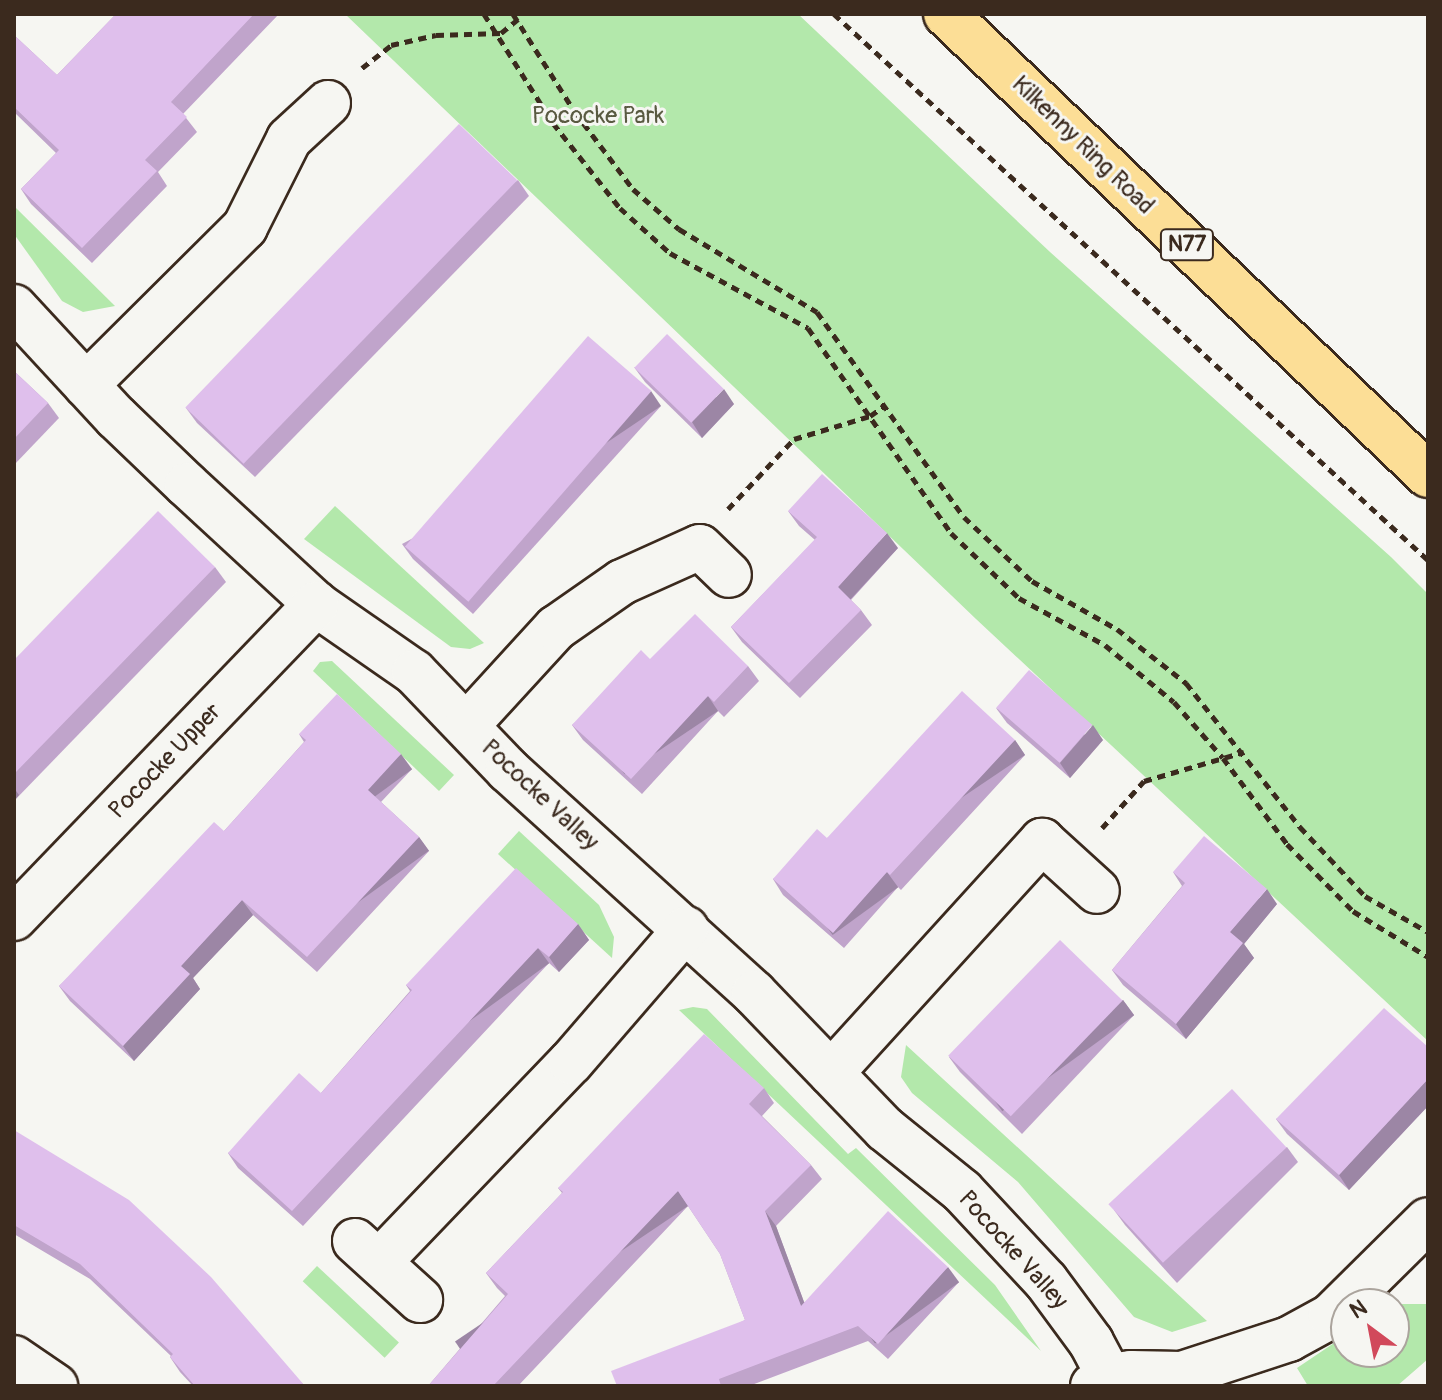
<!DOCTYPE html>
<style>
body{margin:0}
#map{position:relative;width:1442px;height:1400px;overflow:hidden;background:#f6f6f2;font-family:Pangolin,sans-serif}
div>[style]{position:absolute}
.green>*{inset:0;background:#b3e8ab;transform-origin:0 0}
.path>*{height:5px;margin-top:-2.5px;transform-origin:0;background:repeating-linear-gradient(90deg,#3b2a1e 0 8px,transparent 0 14px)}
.roads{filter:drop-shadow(2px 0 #3b2a1e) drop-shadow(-2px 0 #3b2a1e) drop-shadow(0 2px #3b2a1e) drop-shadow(0 -2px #3b2a1e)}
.minor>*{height:44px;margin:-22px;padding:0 22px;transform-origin:22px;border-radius:22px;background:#f6f6f2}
.primary>*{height:44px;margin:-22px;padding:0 22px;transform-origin:22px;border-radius:22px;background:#fcde96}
.wall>*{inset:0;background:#c0a4cb}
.shaded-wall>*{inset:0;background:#9c86a5;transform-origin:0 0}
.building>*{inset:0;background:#dfbfec;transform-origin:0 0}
span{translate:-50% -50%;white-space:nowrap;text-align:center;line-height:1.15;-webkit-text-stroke:6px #f6f6f2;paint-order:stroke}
.shield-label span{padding:2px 6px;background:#f6f6f2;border:2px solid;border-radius:6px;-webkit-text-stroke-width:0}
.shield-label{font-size:22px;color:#3b2a1e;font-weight:700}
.park-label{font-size:24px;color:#595a41}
.street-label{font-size:24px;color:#3b2a1e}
.frame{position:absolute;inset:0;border:16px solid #3b2a1e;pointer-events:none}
.north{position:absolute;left:1330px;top:1288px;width:80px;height:80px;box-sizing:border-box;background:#f6f6f2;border:2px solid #aba49d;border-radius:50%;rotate:328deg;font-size:22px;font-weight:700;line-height:32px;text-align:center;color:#3b2a1e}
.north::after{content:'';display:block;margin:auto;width:28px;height:36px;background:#d1495b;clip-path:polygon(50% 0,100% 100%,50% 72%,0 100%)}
</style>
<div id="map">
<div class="green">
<i style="clip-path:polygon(345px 14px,798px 14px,1050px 252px,1391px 557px,1428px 594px,1428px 1041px,976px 619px)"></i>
<i style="clip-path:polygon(14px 206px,115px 306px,83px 312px,62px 301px,14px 234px)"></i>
<i style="clip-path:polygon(335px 506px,484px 643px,470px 649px,451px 647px,304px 539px)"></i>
<i style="clip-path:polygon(332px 661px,454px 775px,439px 791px,313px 671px,320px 662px)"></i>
<i style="clip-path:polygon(519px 831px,599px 905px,614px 937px,612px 958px,498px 854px)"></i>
<i style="clip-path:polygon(693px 1007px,707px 1009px,848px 1154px,856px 1148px,995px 1285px,1041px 1351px,679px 1010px)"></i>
<i style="clip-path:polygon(906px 1045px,1207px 1321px,1172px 1332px,1134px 1317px,1018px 1182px,912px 1093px,901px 1077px)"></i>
<i style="left:317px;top:1266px;width:112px;height:21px;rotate:43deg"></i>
<i style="clip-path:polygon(1401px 1304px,1428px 1304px,1428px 1359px,1397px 1386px,1308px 1386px,1297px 1368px,1346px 1335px,1346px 1352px,1394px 1352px,1394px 1307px)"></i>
</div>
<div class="path">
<i style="left:484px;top:14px;width:129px;rotate:57.7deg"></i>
<i style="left:553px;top:123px;width:108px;rotate:51.8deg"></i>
<i style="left:620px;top:208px;width:67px;rotate:42deg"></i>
<i style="left:670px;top:253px;width:157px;rotate:28.5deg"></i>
<i style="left:808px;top:328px;width:250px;rotate:55.1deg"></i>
<i style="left:951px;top:533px;width:94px;rotate:43.7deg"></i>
<i style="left:1019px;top:598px;width:98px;rotate:28.7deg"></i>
<i style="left:1105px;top:645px;width:89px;rotate:39.6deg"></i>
<i style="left:1174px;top:702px;width:74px;rotate:48.8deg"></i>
<i style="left:1223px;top:758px;width:107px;rotate:53.3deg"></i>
<i style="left:1287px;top:844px;width:94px;rotate:45.4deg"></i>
<i style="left:1353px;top:911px;width:88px;rotate:31.5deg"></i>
<i style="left:513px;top:14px;width:116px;rotate:57.7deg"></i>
<i style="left:575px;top:112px;width:96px;rotate:53deg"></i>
<i style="left:633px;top:189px;width:61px;rotate:41deg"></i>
<i style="left:679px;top:229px;width:161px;rotate:31deg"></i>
<i style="left:817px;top:312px;width:252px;rotate:54.4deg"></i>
<i style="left:964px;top:517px;width:93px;rotate:43.3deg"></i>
<i style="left:1032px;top:581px;width:98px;rotate:29.5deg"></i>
<i style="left:1117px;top:629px;width:88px;rotate:38deg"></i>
<i style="left:1186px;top:683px;width:184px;rotate:51.6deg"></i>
<i style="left:1300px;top:827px;width:95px;rotate:46.7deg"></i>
<i style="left:1365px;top:896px;width:73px;rotate:29.7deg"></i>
<i style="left:834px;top:14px;width:807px;rotate:42.59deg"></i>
<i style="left:362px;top:68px;width:37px;rotate:-38deg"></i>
<i style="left:391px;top:45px;width:46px;rotate:-12.5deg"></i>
<i style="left:436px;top:35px;width:65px;rotate:-1.8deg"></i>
<i style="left:501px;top:33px;width:22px;rotate:-39deg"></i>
<i style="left:728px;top:509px;width:96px;rotate:-46.7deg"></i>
<i style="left:794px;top:439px;width:79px;rotate:-16.8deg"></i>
<i style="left:870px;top:416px;width:19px;rotate:-35deg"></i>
<i style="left:1102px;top:828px;width:63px;rotate:-48.2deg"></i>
<i style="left:1144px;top:781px;width:104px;rotate:-16.2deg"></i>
</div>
<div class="roads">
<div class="minor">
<i style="left:14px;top:307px;width:150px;rotate:47.2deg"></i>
<i style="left:116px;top:417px;width:98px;rotate:43.8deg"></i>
<i style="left:187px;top:485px;width:176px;rotate:42.7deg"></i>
<i style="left:316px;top:604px;width:119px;rotate:34.8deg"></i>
<i style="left:414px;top:672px;width:136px;rotate:46.2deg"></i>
<i style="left:508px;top:770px;width:332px;rotate:42.2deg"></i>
<i style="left:754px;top:993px;width:189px;rotate:46.1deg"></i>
<i style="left:885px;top:1129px;width:99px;rotate:38.8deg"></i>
<i style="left:962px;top:1191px;width:123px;rotate:47deg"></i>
<i style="left:1046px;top:1281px;width:76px;rotate:53.6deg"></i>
<i style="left:1091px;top:1342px;width:38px;rotate:62deg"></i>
<i style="left:86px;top:385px;width:224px;rotate:-44.8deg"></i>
<i style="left:245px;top:227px;width:98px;rotate:-63.4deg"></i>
<i style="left:289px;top:139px;width:53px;rotate:-42.7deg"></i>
<i style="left:467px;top:725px;width:132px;rotate:-47.5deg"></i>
<i style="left:556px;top:628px;width:80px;rotate:-34.9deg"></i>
<i style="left:622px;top:582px;width:85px;rotate:-24.2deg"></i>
<i style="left:700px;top:547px;width:40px;rotate:44deg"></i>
<i style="left:14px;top:918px;width:436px;rotate:-46.1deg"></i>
<i style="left:831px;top:1073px;width:314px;rotate:-47.7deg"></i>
<i style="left:1042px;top:841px;width:74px;rotate:42.3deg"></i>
<i style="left:355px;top:1241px;width:88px;rotate:42.2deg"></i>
<i style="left:379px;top:1262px;width:277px;rotate:-46.2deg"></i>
<i style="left:571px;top:1062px;width:176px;rotate:-49.2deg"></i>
<i style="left:14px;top:1358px;width:50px;rotate:34.3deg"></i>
<i style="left:1093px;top:1386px;width:19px;rotate:-32deg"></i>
<i style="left:1109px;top:1376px;width:22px;rotate:-8deg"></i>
<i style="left:1131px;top:1373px;width:51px;rotate:1.1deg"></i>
<i style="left:1182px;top:1374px;width:113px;rotate:-18.1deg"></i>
<i style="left:1289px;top:1339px;width:48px;rotate:-28.7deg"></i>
<i style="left:1331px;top:1316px;width:136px;rotate:-44.7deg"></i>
</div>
<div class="primary">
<i style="left:946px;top:14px;width:667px;rotate:43.72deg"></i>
</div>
</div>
<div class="wall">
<i style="clip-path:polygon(116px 14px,279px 14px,183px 114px,197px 132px,158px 172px,167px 186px,92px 263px,31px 204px,21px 189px,56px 153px,14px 112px,14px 35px,57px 75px)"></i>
<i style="clip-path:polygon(518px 180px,529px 196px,255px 477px,197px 423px,186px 408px)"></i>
<i style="clip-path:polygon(634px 367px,734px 404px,702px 438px,645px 382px)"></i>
<i style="clip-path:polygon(14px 371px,48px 403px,59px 418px,14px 465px)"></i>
<i style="clip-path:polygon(661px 406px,473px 614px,413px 559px,402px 544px)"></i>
<i style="clip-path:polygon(788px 511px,898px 548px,851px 600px,861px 610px,872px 625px,800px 698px,742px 642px,731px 627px,815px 540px,799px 526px)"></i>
<i style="clip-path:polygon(215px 567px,226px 582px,14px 801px,14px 660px)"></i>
<i style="clip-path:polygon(650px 659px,748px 666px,759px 681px,724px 717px,718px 711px,642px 794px,583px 740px,572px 725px)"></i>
<i style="clip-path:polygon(996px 708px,1103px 740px,1070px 778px,1007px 723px)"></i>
<i style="clip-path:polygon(299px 734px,412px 769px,381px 802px,419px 837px,429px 851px,317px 972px,253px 915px,193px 978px,200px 989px,134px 1061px,70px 1001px,59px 986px,224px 831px,304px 742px)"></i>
<i style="clip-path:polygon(1015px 740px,1025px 755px,901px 890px,898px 887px,844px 948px,783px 895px,773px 879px,827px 838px)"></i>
<i style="clip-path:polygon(1173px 872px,1277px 904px,1244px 944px,1254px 958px,1186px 1039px,1123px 985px,1112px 970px,1182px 886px)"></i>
<i style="clip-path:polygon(578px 924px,589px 940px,559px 972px,549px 963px,303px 1226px,238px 1168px,228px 1153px,321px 1093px,410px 991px,406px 985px)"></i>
<i style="clip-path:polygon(1123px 1000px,1134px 1015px,1022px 1134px,960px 1072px,949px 1057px)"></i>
<i style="clip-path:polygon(1428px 1047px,1428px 1106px,1349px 1190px,1287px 1134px,1276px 1119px)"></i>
<i style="clip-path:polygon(764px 1088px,774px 1103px,762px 1116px,811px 1165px,822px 1179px,776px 1226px,804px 1302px,959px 1282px,888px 1359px,868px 1341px,749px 1386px,617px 1386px,745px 1320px,720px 1254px,688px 1206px,518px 1386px,428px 1386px,505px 1296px,497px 1288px,486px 1273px,562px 1193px,558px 1188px)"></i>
<i style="clip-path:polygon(14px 1130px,305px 1386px,193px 1386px,180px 1372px,170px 1357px,171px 1356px,90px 1279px,14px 1234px)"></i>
<i style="clip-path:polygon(1287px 1147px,1298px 1162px,1177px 1283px,1125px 1225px,1114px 1210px)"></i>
</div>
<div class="shaded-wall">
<i style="clip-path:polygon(724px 389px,734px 404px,702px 438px,692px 422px)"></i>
<i style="left:651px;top:391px;width:18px;height:280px;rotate:56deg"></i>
<i style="clip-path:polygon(887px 533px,898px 548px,848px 602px,838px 587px)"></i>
<i style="left:708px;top:696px;width:18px;height:113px;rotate:56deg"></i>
<i style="clip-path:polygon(1093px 725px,1103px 740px,1070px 778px,1060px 763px)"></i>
<i style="left:1015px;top:740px;width:18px;height:184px;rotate:56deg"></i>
<i style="left:401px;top:754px;width:19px;height:49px;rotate:54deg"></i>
<i style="clip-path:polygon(14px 788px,19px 795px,14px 801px)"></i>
<i style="left:419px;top:837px;width:17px;height:164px;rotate:54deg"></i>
<i style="left:887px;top:872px;width:19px;height:81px;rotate:54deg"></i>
<i style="clip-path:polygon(1267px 889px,1277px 904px,1244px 944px,1254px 958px,1186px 1039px,1176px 1024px,1230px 932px)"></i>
<i style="clip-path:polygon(242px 900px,253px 915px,193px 978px,200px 989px,134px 1061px,123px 1046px,181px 966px)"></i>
<i style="clip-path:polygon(578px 924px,589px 940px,559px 972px,549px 957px)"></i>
<i style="left:538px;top:948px;width:19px;height:360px;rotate:54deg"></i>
<i style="left:1123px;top:1000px;width:19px;height:163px;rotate:54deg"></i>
<i style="clip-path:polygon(1428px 1079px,1428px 1106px,1349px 1190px,1339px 1175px)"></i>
<i style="left:678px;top:1191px;width:18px;height:269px;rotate:56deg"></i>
<i style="clip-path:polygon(765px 1211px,776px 1226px,811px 1321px,801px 1306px)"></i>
<i style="left:948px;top:1267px;width:19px;height:104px;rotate:54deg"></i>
</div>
<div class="building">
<i style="clip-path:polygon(116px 14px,254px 14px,171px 102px,187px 117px,145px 160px,157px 171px,82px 248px,21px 189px,59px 150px,14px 107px,14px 35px,57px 75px)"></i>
<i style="left:459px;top:124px;width:81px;height:394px;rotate:44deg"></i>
<i style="left:667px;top:334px;width:79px;height:47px;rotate:44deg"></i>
<i style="left:588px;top:336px;width:84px;height:279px;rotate:41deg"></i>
<i style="clip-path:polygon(14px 371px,48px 403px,14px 439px)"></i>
<i style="clip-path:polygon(822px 474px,887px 533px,838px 587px,861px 610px,789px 683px,731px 627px,817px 537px,788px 511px)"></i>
<i style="clip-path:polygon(158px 511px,215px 567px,14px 774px,14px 660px)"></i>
<i style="clip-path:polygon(695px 614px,748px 666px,714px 702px,708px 696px,631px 779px,572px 725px,641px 650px,650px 659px)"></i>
<i style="left:1029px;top:670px;width:84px;height:50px;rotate:41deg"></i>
<i style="clip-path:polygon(962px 691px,1015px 740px,890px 875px,887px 872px,833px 933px,773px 879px,817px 829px,827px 838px)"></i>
<i style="clip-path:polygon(337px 694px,401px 754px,368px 790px,419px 837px,307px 957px,242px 900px,181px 966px,190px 974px,123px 1046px,59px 986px,214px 822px,224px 831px,306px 740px,299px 734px)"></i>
<i style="clip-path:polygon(1204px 836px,1267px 889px,1230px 932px,1243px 943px,1176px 1024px,1112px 970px,1185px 883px,1173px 872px)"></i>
<i style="clip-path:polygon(516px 868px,578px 924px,549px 957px,538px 948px,292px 1211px,228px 1153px,299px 1073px,321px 1093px,412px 990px,406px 985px)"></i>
<i style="left:1060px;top:940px;width:87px;height:161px;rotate:44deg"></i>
<i style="clip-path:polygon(1384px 1008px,1428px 1047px,1428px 1079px,1339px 1175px,1276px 1119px)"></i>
<i style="clip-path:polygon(704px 1034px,764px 1088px,749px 1104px,811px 1165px,765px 1211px,801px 1306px,888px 1211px,948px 1267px,878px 1344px,858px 1326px,719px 1379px,721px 1386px,617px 1386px,611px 1371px,745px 1320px,720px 1254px,678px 1191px,493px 1386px,428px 1386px,508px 1294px,486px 1273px,563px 1192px,558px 1188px)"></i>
<i style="left:1232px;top:1089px;width:80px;height:169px;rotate:47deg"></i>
<i style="clip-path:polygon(14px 1130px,129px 1200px,211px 1277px,305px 1386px,195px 1386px,170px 1357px,173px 1354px,80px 1264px,14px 1225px)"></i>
</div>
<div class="shield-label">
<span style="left:1187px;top:245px">N77</span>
</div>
<div class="park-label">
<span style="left:598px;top:116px">Pococke Park</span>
</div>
<div class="street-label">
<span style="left:1083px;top:145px;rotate:44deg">Kilkenny Ring Road</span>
<span style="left:165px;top:761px;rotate:-46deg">Pococke Upper</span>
<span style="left:540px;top:795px;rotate:43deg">Pococke Valley</span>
<span style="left:1013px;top:1250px;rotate:48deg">Pococke Valley</span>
</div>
<div class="frame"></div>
<div class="north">N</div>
</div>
